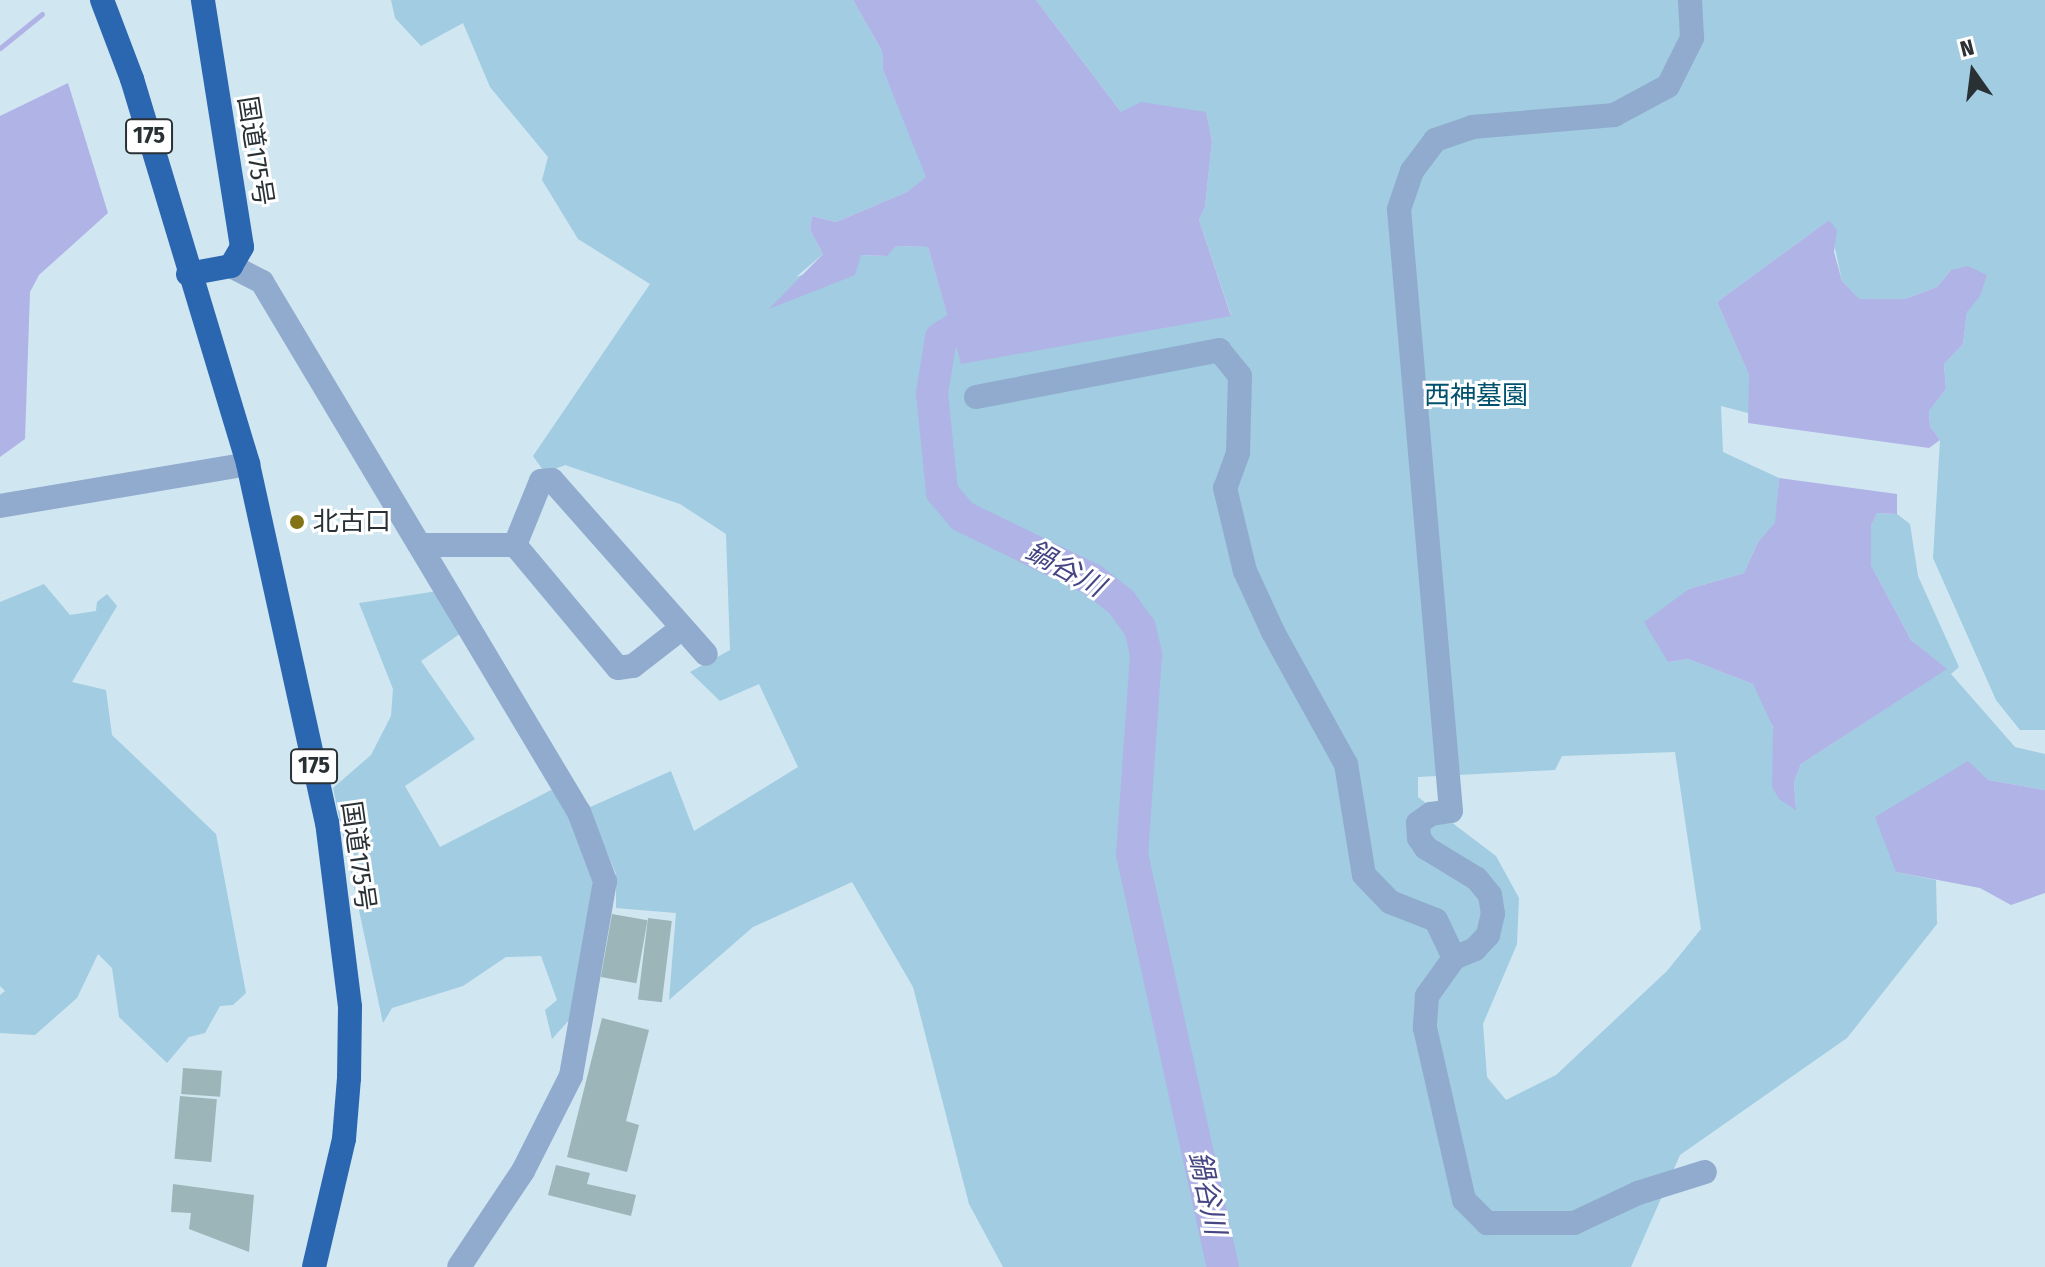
<!DOCTYPE html>
<meta charset="utf-8">
<style>
body{margin:0}
#map{position:relative;width:2045px;height:1267px;overflow:hidden;background:#d0e6f1;font-family:"Fira Sans Condensed","Noto Sans JP",sans-serif}
div>[style]{position:absolute}
.green>*{inset:0;background:#a1cce1}
.water>*{inset:0;background:#b0b3e6}
.stream>*{height:5px;margin:-2.5px;padding:0 2.5px;transform-origin:2.5px;border-radius:2.5px;background:#b0b3e6}
.river>*{height:32px;margin:-16px;padding:0 16px;transform-origin:16px;border-radius:16px;background:#b0b3e6}
.building>*{inset:0;background:#9cb5b8;transform-origin:0 0}
.minor>*{height:24px;margin:-12px;padding:0 12px;transform-origin:12px;border-radius:12px;background:#90abce}
.highway>*{height:24px;margin:-12px;padding:0 12px;transform-origin:12px;border-radius:12px;background:#2b67b0}
.dots>*{width:22px;height:22px;translate:-50% -50%;box-sizing:border-box;border:4px solid #fff;border-radius:50%}
span{translate:-50% -50%;white-space:nowrap;text-align:center;line-height:1.15;-webkit-text-stroke:6px #fff;paint-order:stroke}
.shield-label span{padding:2px 6px;background:#fff;border:2px solid;border-radius:6px;-webkit-text-stroke-width:0}
.shield-label{font-size:24px;color:#293135;font-weight:700}
.street-label{font-size:26px;color:#293135}
.park-label{font-size:26px;color:#00516d}
.poi-label{font-size:26px;color:#293135}
.left{translate:0 -50%;text-align:left}
.water-label{font-size:28px;color:#464584;font-style:italic}
.north{position:absolute;left:1933px;top:32px;width:80px;height:80px;-webkit-text-stroke:6px #fff;paint-order:stroke;rotate:346deg;font-size:22px;font-weight:700;line-height:32px;text-align:center;color:#293135}
.north::after{content:'';display:block;margin:auto;width:28px;height:36px;background:#293135;clip-path:polygon(50% 0,100% 100%,50% 72%,0 100%)}
</style>
<div id="map">
<div class="green">
<i style="clip-path:polygon(evenodd,391px 0,853px 0,882px 51px,883px 70px,927px 177px,907px 192px,836px 222px,812px 216px,810px 230px,823px 254px,796px 277px,861px 255px,886px 256px,896px 246px,928px 247px,961px 363px,1231px 315px,1199px 220px,1205px 207px,1212px 141px,1206px 113px,1121px 112px,1036px 0,2045px 0,2045px 730px,2020px 730px,1996px 700px,1933px 558px,1940px 440px,1930px 426px,1929px 411px,1946px 389px,1944px 364px,1963px 344px,1967px 312px,1981px 289px,1951px 270px,1937px 287px,1905px 299px,1858px 299px,1842px 281px,1829px 220px,1717px 302px,1749px 375px,1752px 414px,1721px 406px,1723px 452px,1779px 478px,1776px 523px,1758px 542px,1744px 573px,1689px 589px,1668px 662px,1688px 659px,1753px 684px,1767px 707px,1796px 809px,1794px 782px,1801px 764px,1946px 669px,1911px 640px,1871px 565px,1871px 526px,1877px 513px,1897px 514px,1910px 524px,1918px 576px,1959px 667px,1951px 674px,2015px 747px,2045px 754px,2045px 790px,1988px 780px,1896px 872px,1936px 880px,1937px 924px,1847px 1038px,1680px 1155px,1631px 1267px,1003px 1267px,969px 1204px,913px 987px,852px 882px,753px 927px,669px 1000px,676px 913px,616px 908px,616px 874px,588px 808px,671px 771px,694px 831px,798px 767px,759px 684px,720px 701px,690px 672px,730px 650px,726px 534px,680px 504px,565px 465px,545px 473px,533px 456px,650px 284px,578px 239px,542px 180px,548px 157px,490px 87px,463px 23px,421px 46px,395px 18px,391px 0,1675px 752px,1701px 929px,1667px 971px,1556px 1075px,1506px 1100px,1487px 1077px,1483px 1024px,1517px 944px,1519px 898px,1496px 856px,1418px 797px,1418px 777px,1555px 770px,1562px 756px,1675px 752px)"></i>
<i style="clip-path:polygon(44px 584px,70px 615px,96px 611px,97px 602px,107px 594px,117px 606px,72px 682px,106px 690px,112px 735px,216px 834px,246px 993px,233px 1005px,220px 1006px,205px 1033px,189px 1037px,167px 1063px,119px 1017px,112px 968px,98px 954px,77px 998px,35px 1035px,0 1033px,0 995px,5px 991px,0 986px,0 602px)"></i>
<i style="clip-path:polygon(438px 591px,464px 631px,421px 661px,475px 739px,405px 786px,440px 847px,557px 787px,595px 857px,580px 1008px,552px 1039px,545px 1010px,557px 1000px,541px 956px,506px 957px,463px 986px,392px 1008px,383px 1023px,333px 788px,371px 755px,391px 716px,393px 689px,359px 603px)"></i>
</div>
<div class="water">
<i style="clip-path:polygon(853px 0,1036px 0,1121px 112px,1141px 102px,1206px 112px,1212px 141px,1205px 207px,1199px 220px,1231px 316px,961px 364px,928px 247px,896px 246px,887px 256px,861px 255px,855px 275px,769px 309px,823px 254px,810px 230px,812px 216px,836px 222px,907px 192px,926px 177px,883px 70px,882px 51px)"></i>
<i style="clip-path:polygon(68px 83px,108px 213px,39px 275px,30px 292px,25px 439px,0 457px,0 116px)"></i>
<i style="clip-path:polygon(1829px 220px,1837px 230px,1834px 252px,1842px 281px,1859px 299px,1905px 299px,1937px 287px,1951px 270px,1968px 266px,1987px 275px,1980px 296px,1967px 312px,1963px 344px,1944px 364px,1946px 389px,1929px 411px,1930px 426px,1940px 440px,1929px 448px,1748px 423px,1749px 375px,1717px 302px)"></i>
<i style="clip-path:polygon(1779px 478px,1897px 494px,1897px 514px,1877px 513px,1871px 526px,1871px 565px,1911px 640px,1947px 669px,1801px 764px,1794px 782px,1796px 810px,1779px 799px,1772px 787px,1773px 727px,1753px 684px,1688px 659px,1668px 662px,1644px 622px,1689px 589px,1744px 573px,1758px 542px,1775px 523px)"></i>
<i style="clip-path:polygon(1968px 761px,1988px 780px,2045px 790px,2045px 893px,2011px 905px,1980px 888px,1896px 872px,1875px 817px)"></i>
</div>
<div class="stream">
<i style="left:0;top:48px;width:54px;rotate:-39deg"></i>
</div>
<div class="river">
<i style="left:987px;top:309px;width:54px;rotate:147.8deg"></i>
<i style="left:941px;top:338px;width:56px;rotate:99.3deg"></i>
<i style="left:932px;top:393px;width:100px;rotate:84.2deg"></i>
<i style="left:942px;top:492px;width:31px;rotate:50deg"></i>
<i style="left:962px;top:516px;width:146px;rotate:26deg"></i>
<i style="left:1093px;top:580px;width:36px;rotate:38deg"></i>
<i style="left:1121px;top:602px;width:32px;rotate:54deg"></i>
<i style="left:1140px;top:628px;width:28px;rotate:77deg"></i>
<i style="left:1146px;top:655px;width:199px;rotate:94deg"></i>
<i style="left:1132px;top:854px;width:423px;rotate:77.6deg"></i>
</div>
<div class="building">
<i style="left:612px;top:914px;width:36px;height:64px;rotate:10deg"></i>
<i style="left:648px;top:918px;width:24px;height:82px;rotate:7deg"></i>
<i style="clip-path:polygon(602px 1018px,649px 1030px,626px 1121px,639px 1125px,627px 1172px,567px 1157px)"></i>
<i style="left:183px;top:1068px;width:39px;height:26px;rotate:4deg"></i>
<i style="left:180px;top:1096px;width:37px;height:63px;rotate:5deg"></i>
<i style="clip-path:polygon(556px 1165px,590px 1173px,587px 1184px,636px 1195px,631px 1216px,548px 1195px)"></i>
<i style="clip-path:polygon(173px 1184px,254px 1195px,249px 1252px,189px 1229px,191px 1213px,171px 1212px)"></i>
</div>
<div class="minor">
<i style="left:231px;top:266px;width:35px;rotate:27deg"></i>
<i style="left:262px;top:282px;width:618px;rotate:59.12deg"></i>
<i style="left:579px;top:812px;width:74px;rotate:69.4deg"></i>
<i style="left:605px;top:881px;width:198px;rotate:99.9deg"></i>
<i style="left:571px;top:1076px;width:106px;rotate:116.8deg"></i>
<i style="left:523px;top:1171px;width:115px;rotate:123.7deg"></i>
<i style="left:976px;top:397px;width:248px;rotate:-10.9deg"></i>
<i style="left:1219px;top:350px;width:33px;rotate:51deg"></i>
<i style="left:1240px;top:376px;width:77px;rotate:91.5deg"></i>
<i style="left:1238px;top:453px;width:37px;rotate:110deg"></i>
<i style="left:1225px;top:488px;width:85px;rotate:76.5deg"></i>
<i style="left:1245px;top:571px;width:67px;rotate:65.3deg"></i>
<i style="left:1273px;top:632px;width:151px;rotate:61.1deg"></i>
<i style="left:1346px;top:764px;width:112px;rotate:80.8deg"></i>
<i style="left:1364px;top:875px;width:37px;rotate:46deg"></i>
<i style="left:1390px;top:902px;width:49px;rotate:21.4deg"></i>
<i style="left:1436px;top:920px;width:42px;rotate:64.7deg"></i>
<i style="left:1454px;top:958px;width:47px;rotate:125.4deg"></i>
<i style="left:1427px;top:996px;width:32px;rotate:94deg"></i>
<i style="left:1425px;top:1028px;width:176px;rotate:77.2deg"></i>
<i style="left:1464px;top:1200px;width:33px;rotate:45deg"></i>
<i style="left:1487px;top:1223px;width:87px"></i>
<i style="left:1574px;top:1223px;width:71px;rotate:-25.1deg"></i>
<i style="left:1638px;top:1193px;width:70px;rotate:-17.4deg"></i>
<i style="left:0;top:506px;width:252px;rotate:-9.6deg"></i>
<i style="left:420px;top:545px;width:95px"></i>
<i style="left:515px;top:545px;width:69px;rotate:-67.9deg"></i>
<i style="left:541px;top:481px;width:11px;rotate:-5deg"></i>
<i style="left:552px;top:480px;width:232px;rotate:48.5deg"></i>
<i style="left:515px;top:545px;width:160px;rotate:50.1deg"></i>
<i style="left:618px;top:668px;width:15px;rotate:-8deg"></i>
<i style="left:633px;top:666px;width:62px;rotate:-37.8deg"></i>
<i style="left:1454px;top:958px;width:23px;rotate:-23deg"></i>
<i style="left:1475px;top:949px;width:19px;rotate:-47deg"></i>
<i style="left:1488px;top:935px;width:22px;rotate:-77deg"></i>
<i style="left:1493px;top:914px;width:19px;rotate:-99deg"></i>
<i style="left:1490px;top:895px;width:21px;rotate:-129deg"></i>
<i style="left:1477px;top:879px;width:60px;rotate:-148.7deg"></i>
<i style="left:1426px;top:848px;width:12px;rotate:-125deg"></i>
<i style="left:1419px;top:838px;width:15px;rotate:-94deg"></i>
<i style="left:1418px;top:823px;width:16px;rotate:-35deg"></i>
<i style="left:1431px;top:814px;width:20px;rotate:-9deg"></i>
<i style="left:1451px;top:811px;width:604px;rotate:-94.94deg"></i>
<i style="left:1399px;top:209px;width:40px;rotate:-71.1deg"></i>
<i style="left:1412px;top:171px;width:39px;rotate:-53deg"></i>
<i style="left:1435px;top:140px;width:39px;rotate:-19deg"></i>
<i style="left:1472px;top:127px;width:143px;rotate:-4.8deg"></i>
<i style="left:1614px;top:115px;width:61px;rotate:-28.2deg"></i>
<i style="left:1668px;top:86px;width:54px;rotate:-63.4deg"></i>
<i style="left:1692px;top:38px;width:38px;rotate:-93deg"></i>
</div>
<div class="highway">
<i style="left:102px;top:0;width:85px;rotate:69.2deg"></i>
<i style="left:132px;top:79px;width:402px;rotate:73.2deg"></i>
<i style="left:248px;top:464px;width:367px;rotate:77.6deg"></i>
<i style="left:327px;top:822px;width:186px;rotate:82.9deg"></i>
<i style="left:350px;top:1007px;width:71px;rotate:90.8deg"></i>
<i style="left:349px;top:1078px;width:61px;rotate:94.7deg"></i>
<i style="left:344px;top:1139px;width:131px;rotate:103.2deg"></i>
<i style="left:188px;top:274px;width:44px;rotate:-10.5deg"></i>
<i style="left:231px;top:266px;width:22px;rotate:-60deg"></i>
<i style="left:242px;top:247px;width:250px;rotate:-99deg"></i>
</div>
<div class="dots">
<i style="left:297px;top:522px;background:#837416"></i>
</div>
<div class="shield-label">
<span style="left:149px;top:136px">175</span>
<span style="left:314px;top:766px">175</span>
</div>
<div class="street-label">
<span style="left:255px;top:151px;rotate:81deg">国道175号</span>
<span style="left:358px;top:856px;rotate:82deg">国道175号</span>
</div>
<div class="park-label">
<span style="left:1476px;top:396px">西神墓園</span>
</div>
<div class="poi-label">
<span class="left" style="left:313px;top:522px">北古口</span>
</div>
<div class="water-label">
<span style="left:1065px;top:569px;rotate:29deg">鍋谷川</span>
<span style="left:1207px;top:1193px;rotate:78deg">鍋谷川</span>
</div>
<div class="north">N</div>
</div>
